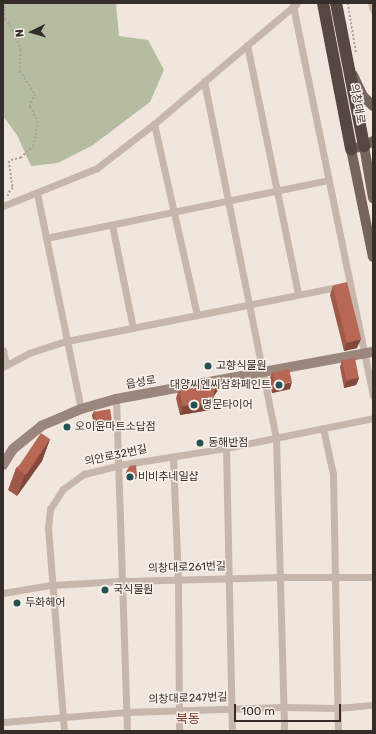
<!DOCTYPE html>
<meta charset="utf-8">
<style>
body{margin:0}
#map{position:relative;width:376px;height:734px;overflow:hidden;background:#f0e6de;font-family:Rubik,"Noto Sans KR",sans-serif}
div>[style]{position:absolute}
.green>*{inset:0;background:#b5bda0}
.path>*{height:1.5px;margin-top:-0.75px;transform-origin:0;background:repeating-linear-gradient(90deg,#b2a096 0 2px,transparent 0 4px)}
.street>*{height:7px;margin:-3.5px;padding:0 3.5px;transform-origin:3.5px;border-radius:3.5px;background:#c6b6ab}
.secondary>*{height:10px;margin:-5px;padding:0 5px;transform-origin:5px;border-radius:5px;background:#9a867d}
.primary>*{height:10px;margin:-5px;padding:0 5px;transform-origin:5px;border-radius:5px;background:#75635d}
.highway>*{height:12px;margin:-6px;padding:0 6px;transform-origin:6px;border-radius:6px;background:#554742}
.wall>*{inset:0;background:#9e5948}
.shaded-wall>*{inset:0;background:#81483b}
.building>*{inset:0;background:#b86754;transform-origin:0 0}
.dots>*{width:11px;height:11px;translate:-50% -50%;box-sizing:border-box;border:2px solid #f8f1ea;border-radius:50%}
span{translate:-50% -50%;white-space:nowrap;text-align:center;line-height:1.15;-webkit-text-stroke:3px #f8f1ea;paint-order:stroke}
.street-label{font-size:11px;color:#352d2a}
.poi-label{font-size:11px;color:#352d2a}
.left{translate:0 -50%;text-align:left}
.right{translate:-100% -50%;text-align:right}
.quarter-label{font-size:13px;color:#7b3a2c}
.frame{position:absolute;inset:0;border:4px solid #352d2a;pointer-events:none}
.north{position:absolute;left:12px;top:12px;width:40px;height:40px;-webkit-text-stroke:3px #f8f1ea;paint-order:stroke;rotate:265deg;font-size:11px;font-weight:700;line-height:16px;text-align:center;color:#352d2a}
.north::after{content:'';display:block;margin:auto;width:14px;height:18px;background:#352d2a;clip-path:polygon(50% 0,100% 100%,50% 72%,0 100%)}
.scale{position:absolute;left:234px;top:704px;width:107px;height:18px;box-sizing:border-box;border:2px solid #352d2a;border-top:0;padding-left:5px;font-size:12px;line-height:14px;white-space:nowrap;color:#352d2a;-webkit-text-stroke:3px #f8f1ea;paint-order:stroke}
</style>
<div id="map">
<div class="green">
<i style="clip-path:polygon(3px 3px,116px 3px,119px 36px,148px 40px,164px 70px,150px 102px,93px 145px,58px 163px,31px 166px,17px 135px,3px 116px)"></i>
</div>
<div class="path">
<i style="left:3px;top:3px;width:6px;rotate:72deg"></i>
<i style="left:5px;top:9px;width:10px;rotate:90deg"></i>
<i style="left:5px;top:19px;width:14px;rotate:54deg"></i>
<i style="left:13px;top:30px;width:22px;rotate:68deg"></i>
<i style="left:21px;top:50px;width:21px;rotate:93deg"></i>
<i style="left:20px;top:71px;width:27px;rotate:57deg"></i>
<i style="left:35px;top:94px;width:14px;rotate:111deg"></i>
<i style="left:30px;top:107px;width:16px;rotate:60deg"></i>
<i style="left:38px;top:121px;width:25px;rotate:99deg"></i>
<i style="left:34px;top:146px;width:18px;rotate:137deg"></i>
<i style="left:21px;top:158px;width:12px;rotate:166deg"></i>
<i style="left:9px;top:161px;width:27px;rotate:82deg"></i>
<i style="left:13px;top:188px;width:8px;rotate:130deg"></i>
<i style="left:8px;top:194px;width:2px;rotate:90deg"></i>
<i style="left:348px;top:3px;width:50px;rotate:80.7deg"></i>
</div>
<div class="street">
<i style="left:371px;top:3px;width:7px;rotate:74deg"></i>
<i style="left:293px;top:6px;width:398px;rotate:78.4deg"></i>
<i style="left:247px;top:45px;width:254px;rotate:78.4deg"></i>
<i style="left:204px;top:81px;width:364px;rotate:78.6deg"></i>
<i style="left:276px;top:438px;width:293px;rotate:88.4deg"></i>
<i style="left:154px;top:124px;width:196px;rotate:77.3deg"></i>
<i style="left:37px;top:193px;width:220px;rotate:78.5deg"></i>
<i style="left:3px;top:206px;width:101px;rotate:-22deg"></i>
<i style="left:97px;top:168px;width:72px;rotate:-37.7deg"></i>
<i style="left:154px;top:124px;width:187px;rotate:-40.2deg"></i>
<i style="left:112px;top:225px;width:105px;rotate:78.5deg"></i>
<i style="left:46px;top:238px;width:288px;rotate:-11.6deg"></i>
<i style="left:3px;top:350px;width:14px;rotate:78deg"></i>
<i style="left:3px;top:367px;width:30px;rotate:-28deg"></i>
<i style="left:29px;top:353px;width:40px;rotate:-18deg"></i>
<i style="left:67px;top:341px;width:280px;rotate:-11.3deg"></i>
<i style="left:116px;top:399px;width:332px;rotate:88.1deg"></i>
<i style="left:323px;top:428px;width:47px;rotate:77.7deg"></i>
<i style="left:333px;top:474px;width:257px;rotate:88.9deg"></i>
<i style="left:226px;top:448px;width:283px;rotate:88.8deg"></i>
<i style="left:173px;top:457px;width:122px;rotate:87.7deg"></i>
<i style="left:178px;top:579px;width:152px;rotate:89.6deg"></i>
<i style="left:3px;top:593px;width:49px;rotate:-9.5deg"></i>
<i style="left:51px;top:585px;width:71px;rotate:-3.2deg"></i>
<i style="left:122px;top:581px;width:159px;rotate:-1.4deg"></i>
<i style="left:281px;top:577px;width:92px"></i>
<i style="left:3px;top:722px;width:123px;rotate:-4.6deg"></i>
<i style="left:126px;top:712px;width:157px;rotate:-1.8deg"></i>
<i style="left:283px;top:707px;width:54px;rotate:1.1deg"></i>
<i style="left:337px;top:708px;width:36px;rotate:-5deg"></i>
<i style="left:64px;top:731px;width:204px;rotate:-94.5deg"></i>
<i style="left:48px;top:528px;width:19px;rotate:-84deg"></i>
<i style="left:50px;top:509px;width:24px;rotate:-57deg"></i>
<i style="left:63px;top:489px;width:26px;rotate:-36deg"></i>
<i style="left:84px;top:474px;width:36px;rotate:-14deg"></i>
<i style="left:119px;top:465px;width:108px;rotate:-9deg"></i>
<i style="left:226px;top:448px;width:150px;rotate:-11.5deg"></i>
</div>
<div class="secondary">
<i style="left:3px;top:465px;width:19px;rotate:-58deg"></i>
<i style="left:13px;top:449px;width:36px;rotate:-39deg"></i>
<i style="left:41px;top:426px;width:43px;rotate:-23deg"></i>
<i style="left:81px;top:409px;width:36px;rotate:-16deg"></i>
<i style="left:116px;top:399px;width:261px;rotate:-10.4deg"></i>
</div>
<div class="primary">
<i style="left:353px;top:75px;width:23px;rotate:65deg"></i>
<i style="left:363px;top:96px;width:14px;rotate:45deg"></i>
<i style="left:373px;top:141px;width:10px;rotate:151deg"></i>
<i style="left:364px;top:146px;width:13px;rotate:167deg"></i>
<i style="left:351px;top:149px;width:110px;rotate:78.5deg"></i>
<i style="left:364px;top:146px;width:53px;rotate:80.2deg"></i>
</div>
<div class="highway">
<i style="left:323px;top:3px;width:149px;rotate:79.1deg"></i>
<i style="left:336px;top:3px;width:146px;rotate:78.9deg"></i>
</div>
<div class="wall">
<i style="clip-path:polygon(333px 286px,357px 348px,344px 351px,330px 295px)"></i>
<i style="clip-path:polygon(342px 360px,359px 378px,356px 385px,344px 388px,340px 367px)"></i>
<i style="clip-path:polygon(272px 373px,290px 389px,272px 393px,269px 380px)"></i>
<i style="clip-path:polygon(220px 387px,214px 396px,213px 401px,210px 410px,180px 415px,176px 398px,179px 389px)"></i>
<i style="clip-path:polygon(94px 411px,112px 420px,110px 425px,94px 427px,92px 415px)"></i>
<i style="clip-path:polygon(50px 439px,42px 461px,17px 496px,8px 490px,16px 468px)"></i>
<i style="clip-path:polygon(127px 470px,136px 479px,126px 480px,125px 475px)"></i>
</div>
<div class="shaded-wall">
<i style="clip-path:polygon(361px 339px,357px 348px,344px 351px,347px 341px)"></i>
<i style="clip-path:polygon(224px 378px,220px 387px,211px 400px,214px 391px)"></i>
<i style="clip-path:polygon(359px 378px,356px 385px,344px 388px,347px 381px)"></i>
<i style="clip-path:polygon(292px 382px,290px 389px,272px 393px,275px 386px)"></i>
<i style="clip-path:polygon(213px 401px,210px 410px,180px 415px,183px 406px)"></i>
<i style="clip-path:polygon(112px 420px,110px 425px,94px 427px,95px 422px)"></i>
<i style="clip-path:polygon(50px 439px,42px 461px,17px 496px,25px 474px)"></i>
<i style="clip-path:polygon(127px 475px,137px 475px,136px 479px,126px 480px)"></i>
</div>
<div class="building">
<i style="left:347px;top:282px;width:59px;height:15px;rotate:76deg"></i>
<i style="left:355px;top:358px;width:20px;height:13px;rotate:79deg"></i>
<i style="left:289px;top:369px;width:13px;height:17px;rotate:77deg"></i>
<i style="clip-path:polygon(224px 378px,214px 391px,213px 401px,183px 406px,179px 389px)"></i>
<i style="left:110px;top:409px;width:11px;height:16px;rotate:80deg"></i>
<i style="left:41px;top:433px;width:11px;height:43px;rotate:34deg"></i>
<i style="clip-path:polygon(136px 465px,137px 475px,127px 475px,127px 470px,130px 466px)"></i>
</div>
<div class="dots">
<i style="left:208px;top:366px;background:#245152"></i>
<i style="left:279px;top:385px;background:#245152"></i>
<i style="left:194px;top:405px;background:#245152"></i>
<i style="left:67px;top:427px;background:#245152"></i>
<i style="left:200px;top:443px;background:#245152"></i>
<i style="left:130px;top:477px;background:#245152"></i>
<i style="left:105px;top:590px;background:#245152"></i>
<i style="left:17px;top:603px;background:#245152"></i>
</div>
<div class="street-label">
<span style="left:357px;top:104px;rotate:80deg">의창대로</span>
<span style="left:141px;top:383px;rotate:-10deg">읍성로</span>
<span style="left:116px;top:456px;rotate:-12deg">의안로32번길</span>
<span style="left:187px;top:568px;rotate:-2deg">의창대로261번길</span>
<span style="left:188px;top:699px;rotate:-2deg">의창대로247번길</span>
</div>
<div class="poi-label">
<span class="left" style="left:216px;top:366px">고향식물원</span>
<span class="right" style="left:271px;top:385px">대양씨엔씨삼화페인트</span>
<span class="left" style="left:202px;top:405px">명문타이어</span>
<span class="left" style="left:75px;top:427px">오이윤마트소답점</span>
<span class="left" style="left:208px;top:443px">동해반점</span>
<span class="left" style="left:138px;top:477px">비비추네일샵</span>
<span class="left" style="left:113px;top:590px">국식물원</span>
<span class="left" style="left:25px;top:603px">두화헤어</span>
</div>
<div class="quarter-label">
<span style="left:188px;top:719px">북동</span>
</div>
<div class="frame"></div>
<div class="north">N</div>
<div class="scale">100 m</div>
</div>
